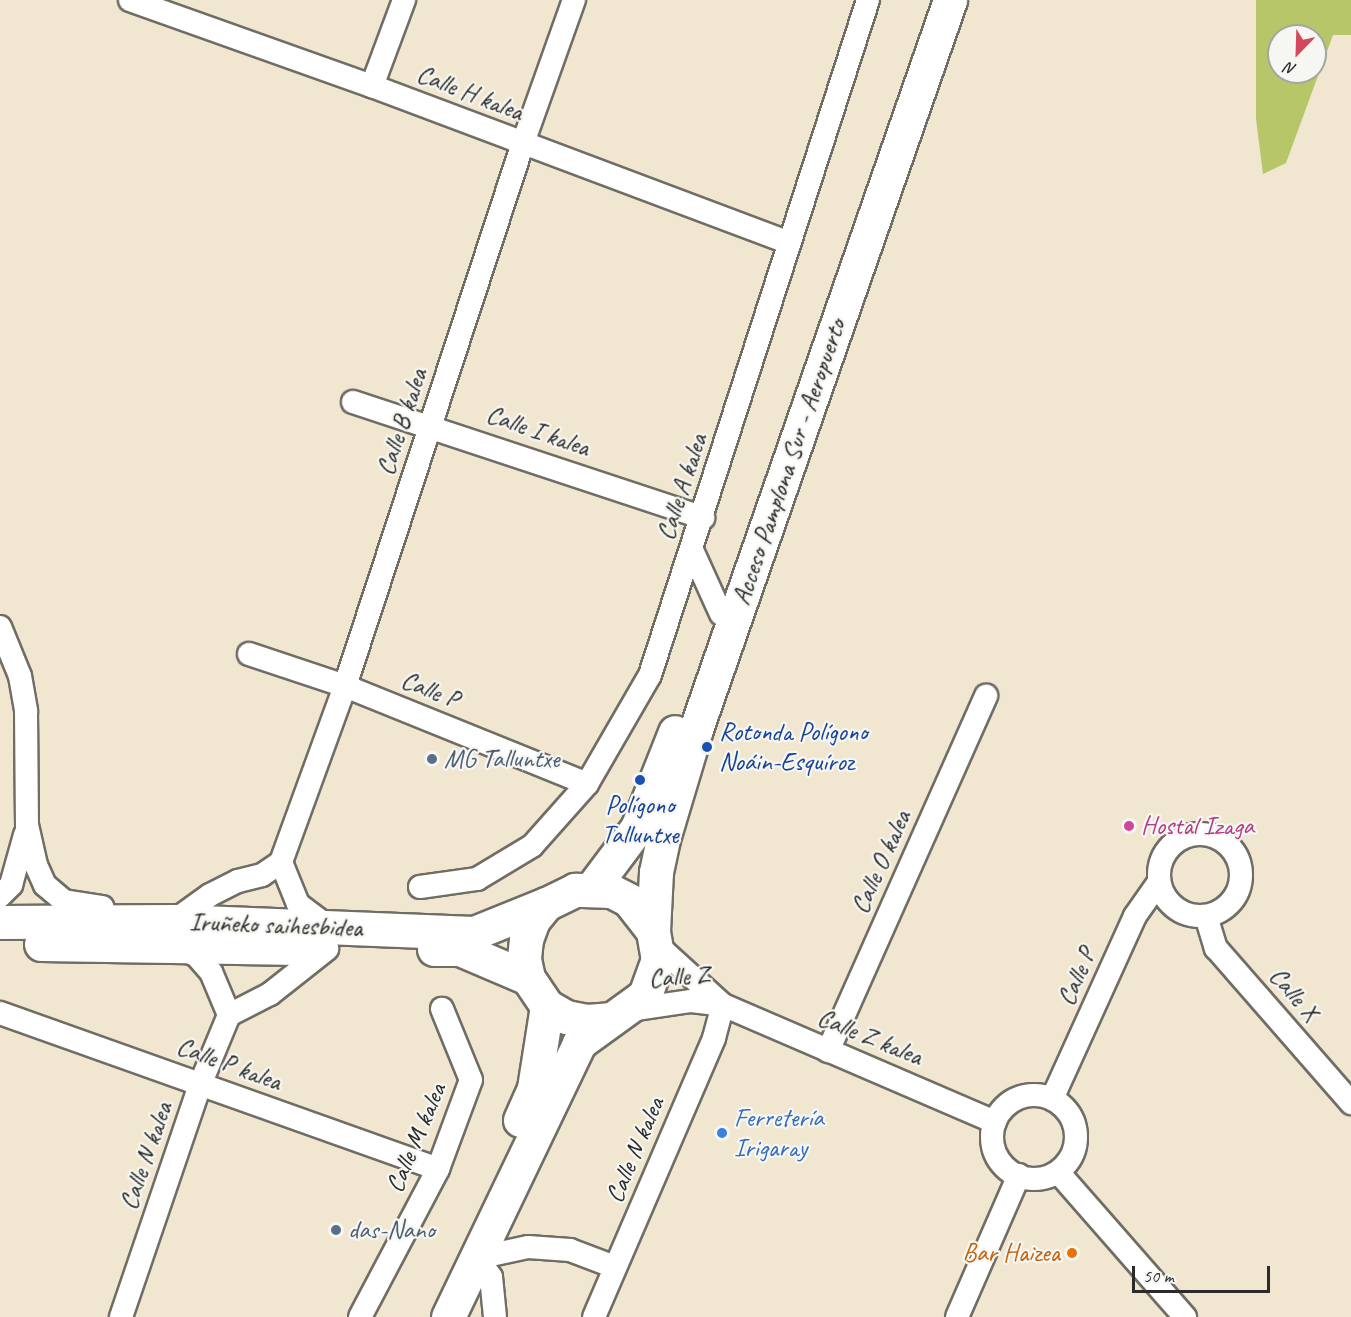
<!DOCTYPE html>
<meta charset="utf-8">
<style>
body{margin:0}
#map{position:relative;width:1351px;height:1317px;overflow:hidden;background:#f1e7d1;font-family:Caveat,sans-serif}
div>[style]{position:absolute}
.green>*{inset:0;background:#b7c669}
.roads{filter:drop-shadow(2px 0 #706d65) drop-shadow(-2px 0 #706d65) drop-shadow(0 2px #706d65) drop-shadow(0 -2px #706d65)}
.minor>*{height:22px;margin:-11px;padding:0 11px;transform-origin:11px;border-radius:11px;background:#fff}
.minor>.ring{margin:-11px;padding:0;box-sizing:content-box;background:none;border:22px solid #fff;border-radius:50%}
.highway>*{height:33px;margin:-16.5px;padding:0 16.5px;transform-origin:16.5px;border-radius:16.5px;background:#fff}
.dots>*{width:16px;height:16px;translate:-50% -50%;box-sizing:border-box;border:3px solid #f6f6f2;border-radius:50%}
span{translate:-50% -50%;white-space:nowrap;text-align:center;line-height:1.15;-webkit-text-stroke:4.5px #f6f6f2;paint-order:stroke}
.street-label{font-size:26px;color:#2b2b2b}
.transit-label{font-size:26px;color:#164399}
.left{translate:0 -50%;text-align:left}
.service-label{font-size:26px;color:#4e5e75}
.hotel-label{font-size:26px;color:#b23c85}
.shop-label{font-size:26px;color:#366cbe}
.food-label{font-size:26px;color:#c56008}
.right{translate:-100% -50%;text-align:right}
.north{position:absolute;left:1267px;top:24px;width:60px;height:60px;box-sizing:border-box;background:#f6f6f2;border:2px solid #a5a5a2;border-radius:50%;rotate:203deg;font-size:16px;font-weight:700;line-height:24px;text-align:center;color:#2b2b2b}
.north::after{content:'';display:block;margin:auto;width:21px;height:27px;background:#d1495b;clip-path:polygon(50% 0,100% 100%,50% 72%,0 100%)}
.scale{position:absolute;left:1132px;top:1266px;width:138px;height:27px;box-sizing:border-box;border:3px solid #2b2b2b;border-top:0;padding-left:8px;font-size:18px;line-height:21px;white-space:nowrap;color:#2b2b2b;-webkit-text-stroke:4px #f6f6f2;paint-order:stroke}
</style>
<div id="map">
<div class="green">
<i style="clip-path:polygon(evenodd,1256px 0,1351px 0,1351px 35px,1333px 35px,1286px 163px,1263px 174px,1256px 119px,1256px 0,1279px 36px,1315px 36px,1315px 72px,1279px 72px,1279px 36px)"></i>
</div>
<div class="roads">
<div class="minor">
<i style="left:130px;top:0;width:257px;rotate:19.6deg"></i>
<i style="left:372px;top:86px;width:446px;rotate:20.6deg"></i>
<i style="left:372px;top:86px;width:92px;rotate:-69.6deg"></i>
<i style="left:353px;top:402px;width:369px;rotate:18.3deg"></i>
<i style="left:692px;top:550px;width:70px;rotate:65.6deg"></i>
<i style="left:0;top:627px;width:53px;rotate:67.8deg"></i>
<i style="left:20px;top:676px;width:36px;rotate:80deg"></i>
<i style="left:26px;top:711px;width:114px;rotate:89.5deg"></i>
<i style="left:27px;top:825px;width:41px;rotate:77.3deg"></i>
<i style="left:36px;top:865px;width:22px;rotate:66deg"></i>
<i style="left:45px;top:885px;width:25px;rotate:40deg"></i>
<i style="left:64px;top:901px;width:39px;rotate:9deg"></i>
<i style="left:249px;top:654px;width:101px;rotate:18.4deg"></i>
<i style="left:345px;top:686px;width:261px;rotate:22deg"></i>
<i class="ring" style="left:1159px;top:834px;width:60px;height:60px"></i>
<i style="left:281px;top:862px;width:187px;rotate:-70deg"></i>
<i style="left:345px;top:686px;width:571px;rotate:-71.85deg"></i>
<i style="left:523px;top:143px;width:152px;rotate:-70.4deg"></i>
<i style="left:420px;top:887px;width:58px;rotate:-8deg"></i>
<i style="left:477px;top:879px;width:64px;rotate:-31deg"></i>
<i style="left:532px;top:846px;width:83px;rotate:-48.4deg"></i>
<i style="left:587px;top:784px;width:126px;rotate:-60deg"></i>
<i style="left:650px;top:675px;width:709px;rotate:-72.1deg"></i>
<i style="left:0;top:896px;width:16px;rotate:-45deg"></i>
<i style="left:11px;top:885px;width:52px;rotate:-74.4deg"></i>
<i style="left:1206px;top:916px;width:34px;rotate:73deg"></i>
<i style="left:1216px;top:948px;width:206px;rotate:48.9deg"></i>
<i style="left:174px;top:921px;width:44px;rotate:-35.8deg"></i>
<i style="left:210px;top:895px;width:31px;rotate:-27deg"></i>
<i style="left:238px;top:881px;width:25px;rotate:-14deg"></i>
<i style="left:262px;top:875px;width:23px;rotate:-34deg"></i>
<i style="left:281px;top:862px;width:45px;rotate:68deg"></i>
<i style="left:298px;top:904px;width:39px;rotate:37deg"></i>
<i style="left:657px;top:945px;width:89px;rotate:42.3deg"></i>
<i style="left:180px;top:949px;width:17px;rotate:21deg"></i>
<i style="left:196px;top:955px;width:23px;rotate:49deg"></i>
<i style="left:211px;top:972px;width:47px;rotate:67.3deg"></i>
<i style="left:229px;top:1015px;width:46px;rotate:-27.1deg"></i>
<i style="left:270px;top:994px;width:73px;rotate:-38.3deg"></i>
<i style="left:629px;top:1010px;width:63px;rotate:-8.3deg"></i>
<i style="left:691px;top:1001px;width:32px;rotate:7deg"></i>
<i style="left:723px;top:1005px;width:296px;rotate:23.3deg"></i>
<i style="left:0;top:1013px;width:465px;rotate:19.6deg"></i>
<i style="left:828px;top:1051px;width:389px;rotate:-66deg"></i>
<i class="ring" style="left:992px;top:1095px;width:62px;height:62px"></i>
<i style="left:1052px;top:1099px;width:201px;rotate:-65.6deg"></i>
<i style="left:1135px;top:916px;width:42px;rotate:-54.8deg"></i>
<i style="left:1058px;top:1172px;width:193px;rotate:48.8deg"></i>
<i style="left:121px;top:1317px;width:245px;rotate:-71.2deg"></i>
<i style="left:200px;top:1085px;width:76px;rotate:-67.5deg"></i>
<i style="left:360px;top:1317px;width:167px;rotate:-62.2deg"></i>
<i style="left:438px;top:1169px;width:95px;rotate:-69.7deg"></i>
<i style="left:471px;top:1080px;width:77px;rotate:-112.2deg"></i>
<i style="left:495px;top:1317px;width:40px;rotate:-95.7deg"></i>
<i style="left:491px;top:1277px;width:24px;rotate:-126deg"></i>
<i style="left:477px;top:1258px;width:52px;rotate:-12.2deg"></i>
<i style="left:528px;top:1247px;width:42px;rotate:4.1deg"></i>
<i style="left:570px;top:1250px;width:48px;rotate:20.7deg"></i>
<i style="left:594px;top:1317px;width:304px;rotate:-66.7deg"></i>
<i style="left:714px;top:1038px;width:34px;rotate:-75deg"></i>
<i style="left:957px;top:1317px;width:155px;rotate:-66.4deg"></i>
</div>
<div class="highway">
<i style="left:592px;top:888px;width:75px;rotate:-53.1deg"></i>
<i style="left:637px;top:828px;width:103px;rotate:-68.4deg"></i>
<i style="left:0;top:922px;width:176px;rotate:-0.3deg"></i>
<i style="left:176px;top:921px;width:298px;rotate:2.3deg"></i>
<i style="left:474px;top:933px;width:78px;rotate:-21.9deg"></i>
<i style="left:653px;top:931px;width:59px;rotate:-87.1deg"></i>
<i style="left:656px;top:872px;width:34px;rotate:-78deg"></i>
<i style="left:663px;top:839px;width:115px;rotate:-73.3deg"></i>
<i style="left:696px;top:729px;width:772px;rotate:-70.79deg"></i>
<i style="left:41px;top:944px;width:260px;rotate:0.9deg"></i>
<i style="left:434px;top:949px;width:26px"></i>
<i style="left:460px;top:949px;width:74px;rotate:23.1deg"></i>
<i style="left:520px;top:1120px;width:35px;rotate:-66deg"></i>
<i style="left:534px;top:1088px;width:83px;rotate:-81deg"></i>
<i style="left:448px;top:1317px;width:304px;rotate:-64.4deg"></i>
<i style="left:579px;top:1043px;width:82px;rotate:-36deg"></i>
<i style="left:645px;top:995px;width:37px;rotate:-70deg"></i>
<i style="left:658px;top:960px;width:29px;rotate:-100deg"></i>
<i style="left:653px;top:931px;width:39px;rotate:-128deg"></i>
<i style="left:629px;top:900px;width:20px;rotate:-153deg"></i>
<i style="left:611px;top:891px;width:36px;rotate:-178deg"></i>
<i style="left:575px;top:890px;width:32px;rotate:154deg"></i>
<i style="left:546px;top:904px;width:21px;rotate:129deg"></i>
<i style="left:533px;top:920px;width:20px;rotate:110deg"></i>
<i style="left:526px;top:939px;width:20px;rotate:96deg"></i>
<i style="left:524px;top:959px;width:19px;rotate:78deg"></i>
<i style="left:528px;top:978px;width:34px;rotate:56deg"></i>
<i style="left:547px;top:1006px;width:22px;rotate:30deg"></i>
<i style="left:566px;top:1017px;width:21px;rotate:11deg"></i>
<i style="left:587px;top:1021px;width:22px;rotate:-5deg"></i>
</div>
</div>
<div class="dots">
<i style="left:707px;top:747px;background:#1a4fb4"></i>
<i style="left:432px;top:759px;background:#5c6f8a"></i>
<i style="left:640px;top:780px;background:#1a4fb4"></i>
<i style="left:1129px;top:826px;background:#d1479c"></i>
<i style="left:722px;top:1133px;background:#3f7fe0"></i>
<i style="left:336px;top:1230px;background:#5c6f8a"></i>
<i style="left:1072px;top:1253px;background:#e8710a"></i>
</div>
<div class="street-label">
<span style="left:470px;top:93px;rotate:21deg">Calle H kalea</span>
<span style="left:402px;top:422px;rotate:-72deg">Calle B kalea</span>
<span style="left:538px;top:431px;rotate:19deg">Calle I kalea</span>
<span style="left:789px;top:462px;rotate:-71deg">Acceso Pamplona Sur - Aeropuerto</span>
<span style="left:682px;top:487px;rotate:-72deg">Calle A kalea</span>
<span style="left:430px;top:690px;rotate:22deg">Calle P</span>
<span style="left:881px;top:862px;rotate:-66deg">Calle O kalea</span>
<span style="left:276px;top:925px;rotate:2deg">Iruñeko saihesbidea</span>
<span style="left:679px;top:977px;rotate:-4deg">Calle Z</span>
<span style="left:1077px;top:977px;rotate:-66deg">Calle P</span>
<span style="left:1294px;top:994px;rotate:49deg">Calle X</span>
<span style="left:870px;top:1037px;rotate:22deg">Calle Z kalea</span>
<span style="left:229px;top:1064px;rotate:20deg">Calle P kalea</span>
<span style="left:416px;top:1138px;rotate:-67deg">Calle M kalea</span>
<span style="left:635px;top:1150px;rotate:-67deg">Calle N kalea</span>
<span style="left:146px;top:1156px;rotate:-71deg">Calle N kalea</span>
</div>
<div class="transit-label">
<span class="left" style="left:719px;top:747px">Rotonda Polígono<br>Noáin-Esquíroz</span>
<span style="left:640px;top:820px">Polígono<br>Talluntxe</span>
</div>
<div class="service-label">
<span class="left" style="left:444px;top:759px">MG Talluntxe</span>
<span class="left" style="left:348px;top:1230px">das-Nano</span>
</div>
<div class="hotel-label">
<span class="left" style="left:1141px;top:826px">Hostal Izaga</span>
</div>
<div class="shop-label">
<span class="left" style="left:734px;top:1133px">Ferretería<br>Irigaray</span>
</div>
<div class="food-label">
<span class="right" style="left:1060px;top:1253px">Bar Haizea</span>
</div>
<div class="north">N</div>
<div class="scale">50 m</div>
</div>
